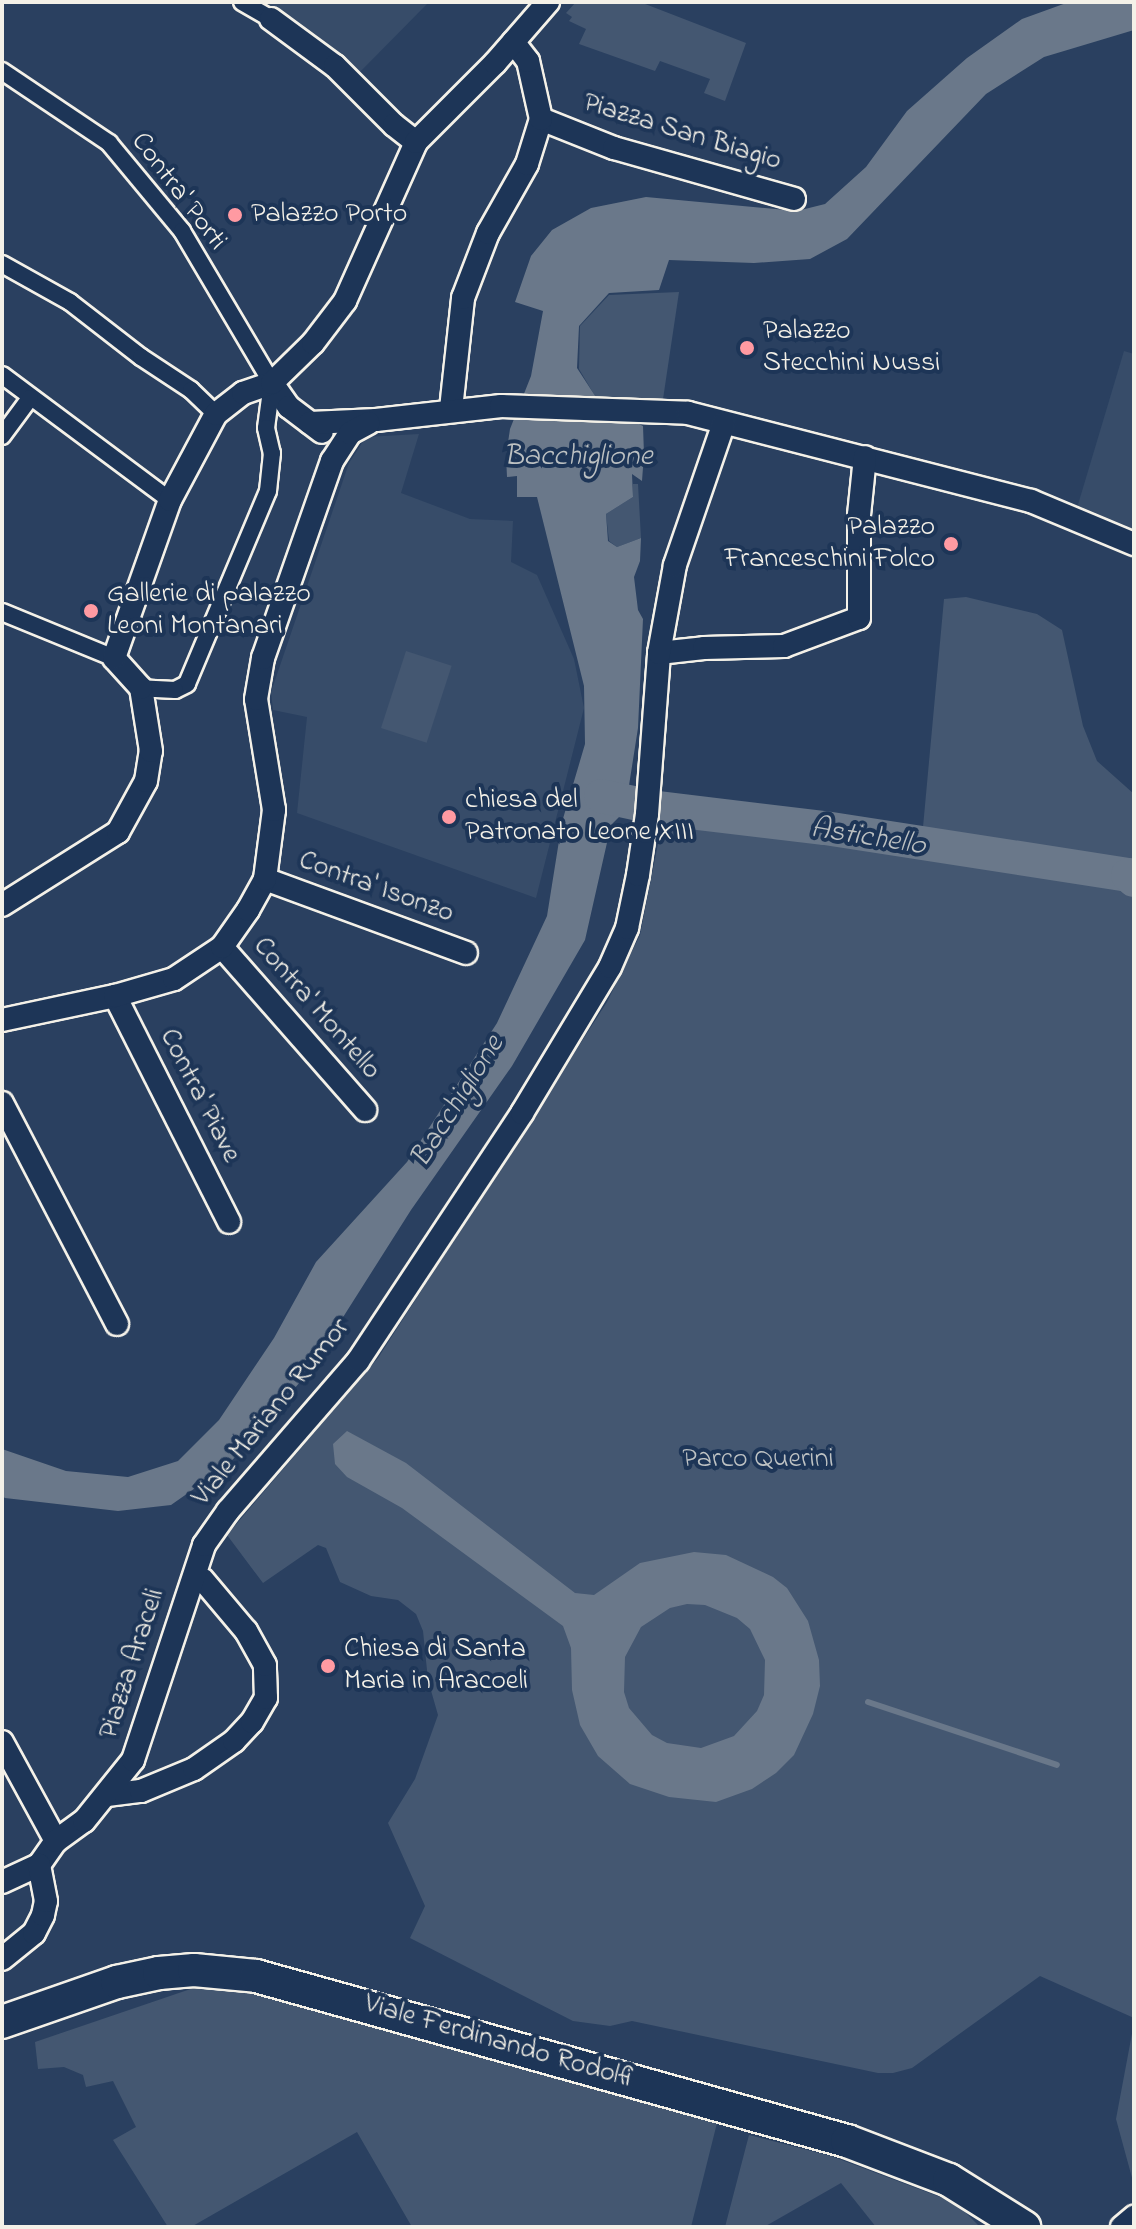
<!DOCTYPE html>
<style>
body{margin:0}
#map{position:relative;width:1136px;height:2229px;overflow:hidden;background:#2a4060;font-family:"Indie Flower",sans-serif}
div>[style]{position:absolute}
.built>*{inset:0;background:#374c69}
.green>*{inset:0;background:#445771;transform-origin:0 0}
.water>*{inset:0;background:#6a788a}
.stream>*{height:6px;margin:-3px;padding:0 3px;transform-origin:3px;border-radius:3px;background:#6a788a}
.river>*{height:34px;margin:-17px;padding:0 17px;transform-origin:17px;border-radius:17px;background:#6a788a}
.roads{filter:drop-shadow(2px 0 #f4f1e8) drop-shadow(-2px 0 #f4f1e8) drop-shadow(0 2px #f4f1e8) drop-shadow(0 -2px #f4f1e8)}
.pedestrian>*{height:16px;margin:-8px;padding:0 8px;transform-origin:8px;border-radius:8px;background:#1d3557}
.minor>*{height:22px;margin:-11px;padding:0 11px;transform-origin:11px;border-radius:11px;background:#1d3557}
.secondary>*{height:32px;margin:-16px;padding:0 16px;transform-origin:16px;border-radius:16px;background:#1d3557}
.dots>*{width:22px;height:22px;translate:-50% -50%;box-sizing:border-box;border:4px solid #1d3557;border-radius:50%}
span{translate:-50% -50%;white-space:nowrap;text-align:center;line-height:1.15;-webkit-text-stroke:8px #1d3557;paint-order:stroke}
.street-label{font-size:28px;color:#f4f1e8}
.poi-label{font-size:28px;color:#f4f1e8}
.left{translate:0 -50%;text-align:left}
.right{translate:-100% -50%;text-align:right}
.park-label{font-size:28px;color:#bfc3c4}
.water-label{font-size:30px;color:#bdc1c2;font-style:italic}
.frame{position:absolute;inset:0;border:4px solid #f4f1e8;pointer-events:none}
</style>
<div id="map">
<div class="built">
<i style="clip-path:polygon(269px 2px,429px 2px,353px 79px,263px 10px)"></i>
<i style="clip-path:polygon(1124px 351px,1134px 354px,1134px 532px,1077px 508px)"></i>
<i style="clip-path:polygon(419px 434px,401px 493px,470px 519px,513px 521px,511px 562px,537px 575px,574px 659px,584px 708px,536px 898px,297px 813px,307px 717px,273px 710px,271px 692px,349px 463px,366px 437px)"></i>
</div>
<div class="green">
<i style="clip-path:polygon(576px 2px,640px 2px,746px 43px,725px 101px,704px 93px,710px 79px,660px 61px,655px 71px,579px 44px,586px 29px,569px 21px,572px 17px,566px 13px)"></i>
<i style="clip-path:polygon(679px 292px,663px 399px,595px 396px,579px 369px,580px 326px,609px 295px)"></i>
<i style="clip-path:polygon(633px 484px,638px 484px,641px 538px,617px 547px,609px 541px,606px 514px,633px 497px)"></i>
<i style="clip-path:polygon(966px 597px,1037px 614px,1062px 630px,1083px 726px,1097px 761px,1134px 794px,1134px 2018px,1040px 1976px,912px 2068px,893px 2073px,878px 2073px,632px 2021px,610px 2026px,573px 2021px,410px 1938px,425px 1906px,388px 1823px,415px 1779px,438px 1715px,428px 1680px,423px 1631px,416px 1614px,398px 1600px,371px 1596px,340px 1582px,326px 1548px,318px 1545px,263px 1583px,227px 1535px,378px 1358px,607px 1002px,640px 935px,667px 798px,765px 815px,840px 817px,923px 827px,944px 599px)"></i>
<i style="left:406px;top:651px;width:48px;height:81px;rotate:18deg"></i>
<i style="clip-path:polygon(217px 1980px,718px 2119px,691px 2227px,412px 2227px,357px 2132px,191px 2227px,168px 2227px,113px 2140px,136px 2127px,113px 2081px,86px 2087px,83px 2075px,64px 2067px,38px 2069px,35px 2042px)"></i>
<i style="clip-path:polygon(1134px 2023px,1134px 2185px,1116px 2119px)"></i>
<i style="clip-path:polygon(749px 2135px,831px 2156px,956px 2203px,980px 2227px,876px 2227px,841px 2183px,764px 2227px,725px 2227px)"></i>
</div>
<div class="water">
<i style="clip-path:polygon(1069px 2px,1134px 2px,1134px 30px,1044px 57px,986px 94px,847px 239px,810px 259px,754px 263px,669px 260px,659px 290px,609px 293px,579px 326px,577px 368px,601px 405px,643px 426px,644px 454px,642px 481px,632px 474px,633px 497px,606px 514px,608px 541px,617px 547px,641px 538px,640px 561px,634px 577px,638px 610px,643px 619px,638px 728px,625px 811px,611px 825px,585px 940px,512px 1066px,411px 1210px,307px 1374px,228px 1465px,171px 1505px,118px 1511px,5px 1498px,2px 1496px,2px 1449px,66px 1471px,128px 1477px,178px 1461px,219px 1420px,274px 1338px,316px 1262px,407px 1162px,497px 1023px,547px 916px,562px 822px,585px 744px,584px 686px,537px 497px,517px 497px,517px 476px,507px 477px,506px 456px,510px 429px,531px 376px,543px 311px,515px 302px,531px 256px,552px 230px,591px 208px,646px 197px,797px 211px,825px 204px,866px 167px,907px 111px,967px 58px,1022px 19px)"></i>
<i style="clip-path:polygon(evenodd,347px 1431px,406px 1463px,575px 1593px,594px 1595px,640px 1563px,694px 1552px,726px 1555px,773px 1577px,787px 1588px,808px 1621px,819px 1660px,820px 1686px,813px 1714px,794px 1755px,776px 1773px,752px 1789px,716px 1802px,669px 1797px,630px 1784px,598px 1756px,580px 1725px,572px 1690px,571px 1648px,563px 1626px,402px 1508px,347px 1477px,335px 1464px,333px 1444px,347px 1431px,687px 1604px,705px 1605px,737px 1618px,750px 1629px,765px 1660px,764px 1695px,757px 1711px,734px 1736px,701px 1748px,667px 1743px,652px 1735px,629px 1708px,624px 1692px,625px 1657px,641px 1627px,670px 1608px,687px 1604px)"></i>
</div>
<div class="stream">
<i style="left:868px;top:1702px;width:199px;rotate:18.4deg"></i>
</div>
<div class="river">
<i style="left:601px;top:796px;width:57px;rotate:12.1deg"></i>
<i style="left:657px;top:808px;width:169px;rotate:6.8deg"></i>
<i style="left:825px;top:828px;width:307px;rotate:8.8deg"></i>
<i style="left:1128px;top:875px;width:8px;rotate:40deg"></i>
</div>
<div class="roads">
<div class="pedestrian">
<i style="left:242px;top:2px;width:34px;rotate:30deg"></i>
<i style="left:2px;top:71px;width:129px;rotate:33.9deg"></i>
<i style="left:109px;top:143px;width:114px;rotate:50.3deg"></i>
<i style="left:182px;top:231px;width:177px;rotate:59.4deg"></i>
<i style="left:272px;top:383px;width:45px;rotate:97.6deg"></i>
<i style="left:266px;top:428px;width:26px;rotate:77deg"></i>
<i style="left:272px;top:453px;width:38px;rotate:96deg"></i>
<i style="left:268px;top:491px;width:209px;rotate:112.8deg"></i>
<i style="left:187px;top:684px;width:13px;rotate:153deg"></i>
<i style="left:175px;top:690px;width:34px;rotate:-177deg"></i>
<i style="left:2px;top:264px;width:78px;rotate:29.2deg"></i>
<i style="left:70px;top:302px;width:90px;rotate:37.8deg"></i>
<i style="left:141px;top:357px;width:60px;rotate:33.4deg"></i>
<i style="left:191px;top:390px;width:35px;rotate:44deg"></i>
<i style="left:2px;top:375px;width:209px;rotate:36.7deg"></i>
<i style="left:2px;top:436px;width:47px;rotate:-53.6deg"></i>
<i style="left:2px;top:612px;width:121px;rotate:22.3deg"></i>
</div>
<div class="minor">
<i style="left:271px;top:19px;width:79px;rotate:36.3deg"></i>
<i style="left:335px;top:66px;width:83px;rotate:45deg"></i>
<i style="left:394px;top:125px;width:28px;rotate:38deg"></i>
<i style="left:541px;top:119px;width:79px;rotate:21.7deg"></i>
<i style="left:614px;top:148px;width:187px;rotate:15.8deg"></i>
<i style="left:272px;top:383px;width:29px;rotate:55deg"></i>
<i style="left:289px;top:407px;width:41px;rotate:37.1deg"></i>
<i style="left:451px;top:409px;width:112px;rotate:-83.8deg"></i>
<i style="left:463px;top:298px;width:70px;rotate:-69deg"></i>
<i style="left:488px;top:233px;width:79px;rotate:-60.5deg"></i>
<i style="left:527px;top:164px;width:47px;rotate:-72.7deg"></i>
<i style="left:541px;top:119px;width:59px;rotate:-102.6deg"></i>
<i style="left:528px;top:61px;width:24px;rotate:-128deg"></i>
<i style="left:310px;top:423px;width:66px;rotate:-2.6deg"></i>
<i style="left:376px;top:420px;width:126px;rotate:-6.4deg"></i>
<i style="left:501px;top:406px;width:187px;rotate:2.1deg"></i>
<i style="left:688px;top:413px;width:354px;rotate:14.4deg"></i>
<i style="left:1031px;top:501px;width:112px;rotate:22.7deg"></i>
<i style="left:659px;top:653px;width:45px;rotate:-6.3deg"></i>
<i style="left:704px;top:648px;width:80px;rotate:-1.4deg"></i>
<i style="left:784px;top:646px;width:80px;rotate:-20.5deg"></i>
<i style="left:859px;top:618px;width:103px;rotate:-90deg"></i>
<i style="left:859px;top:515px;width:58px;rotate:-84.1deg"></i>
<i style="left:265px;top:879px;width:214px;rotate:20.2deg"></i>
<i style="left:2px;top:905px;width:137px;rotate:-32.2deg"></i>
<i style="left:118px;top:832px;width:58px;rotate:-61.2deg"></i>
<i style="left:146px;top:781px;width:30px;rotate:-81deg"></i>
<i style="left:151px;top:751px;width:64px;rotate:-99deg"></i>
<i style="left:141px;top:688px;width:40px;rotate:-132deg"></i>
<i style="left:114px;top:658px;width:168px;rotate:-70.5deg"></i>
<i style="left:170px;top:500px;width:98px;rotate:-61.9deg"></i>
<i style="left:216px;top:414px;width:34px;rotate:-38deg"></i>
<i style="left:243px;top:393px;width:31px;rotate:-19deg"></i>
<i style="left:272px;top:383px;width:57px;rotate:-44.3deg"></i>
<i style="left:313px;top:343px;width:53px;rotate:-52.7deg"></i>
<i style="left:345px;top:301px;width:174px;rotate:-65.9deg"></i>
<i style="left:416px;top:142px;width:112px;rotate:-45deg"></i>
<i style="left:495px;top:63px;width:81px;rotate:-49deg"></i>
<i style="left:222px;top:947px;width:217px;rotate:48.7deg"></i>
<i style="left:115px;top:996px;width:253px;rotate:63.2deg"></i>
<i style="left:2px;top:1020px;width:116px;rotate:-12deg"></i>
<i style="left:115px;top:996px;width:61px;rotate:-16.1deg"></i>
<i style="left:174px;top:979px;width:58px;rotate:-33.7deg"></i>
<i style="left:222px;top:947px;width:45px;rotate:-54.9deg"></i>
<i style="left:248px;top:910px;width:35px;rotate:-61deg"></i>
<i style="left:265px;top:879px;width:70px;rotate:-82.6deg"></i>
<i style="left:274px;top:810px;width:112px;rotate:-99.2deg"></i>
<i style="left:256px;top:699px;width:42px;rotate:-80.3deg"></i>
<i style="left:263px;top:658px;width:209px;rotate:-70.7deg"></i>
<i style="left:332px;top:461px;width:33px;rotate:-57deg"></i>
<i style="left:350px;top:433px;width:21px;rotate:-28deg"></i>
<i style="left:2px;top:1103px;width:249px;rotate:62.5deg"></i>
<i style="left:2px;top:1742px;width:113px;rotate:61.4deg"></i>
<i style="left:107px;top:1795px;width:34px;rotate:-7deg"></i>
<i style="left:141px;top:1791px;width:57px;rotate:-22.5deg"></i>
<i style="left:194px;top:1769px;width:49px;rotate:-35deg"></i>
<i style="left:234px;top:1741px;width:26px;rotate:-47deg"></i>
<i style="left:252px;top:1722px;width:28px;rotate:-60deg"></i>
<i style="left:266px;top:1698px;width:33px;rotate:-92deg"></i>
<i style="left:265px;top:1665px;width:39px;rotate:-119deg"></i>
<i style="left:246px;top:1631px;width:67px;rotate:-130.1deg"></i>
<i style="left:39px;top:1865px;width:29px;rotate:-55deg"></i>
<i style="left:56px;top:1841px;width:34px;rotate:-36deg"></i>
<i style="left:84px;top:1821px;width:78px;rotate:-51.2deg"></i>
<i style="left:133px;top:1760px;width:226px;rotate:-71.7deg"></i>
<i style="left:204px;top:1545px;width:42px;rotate:-54.8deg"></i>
<i style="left:228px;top:1511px;width:198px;rotate:-49.1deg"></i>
<i style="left:358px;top:1361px;width:297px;rotate:-56.5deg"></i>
<i style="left:522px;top:1113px;width:170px;rotate:-58.9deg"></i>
<i style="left:610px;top:967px;width:43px;rotate:-66.4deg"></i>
<i style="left:627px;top:928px;width:54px;rotate:-78.3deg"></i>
<i style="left:638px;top:875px;width:62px;rotate:-81.6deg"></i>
<i style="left:647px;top:814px;width:161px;rotate:-85.7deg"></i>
<i style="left:659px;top:653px;width:89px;rotate:-79.7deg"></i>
<i style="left:675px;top:565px;width:150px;rotate:-71deg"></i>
<i style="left:2px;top:1882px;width:41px;rotate:-24.7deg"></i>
<i style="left:2px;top:1959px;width:41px;rotate:-39.1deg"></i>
<i style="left:34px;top:1933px;width:20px;rotate:-63deg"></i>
<i style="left:43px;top:1915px;width:14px;rotate:-78deg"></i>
<i style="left:46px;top:1901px;width:37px;rotate:-101deg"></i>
<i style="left:1122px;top:2227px;width:16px;rotate:-40deg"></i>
</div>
<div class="secondary">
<i style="left:2px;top:2022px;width:122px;rotate:-19.2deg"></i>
<i style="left:117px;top:1982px;width:43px;rotate:-12.1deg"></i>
<i style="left:159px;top:1973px;width:35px;rotate:-5deg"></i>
<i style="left:194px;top:1970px;width:62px;rotate:5.5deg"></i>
<i style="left:256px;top:1976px;width:614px;rotate:15.6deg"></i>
<i style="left:847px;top:2141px;width:109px;rotate:20.9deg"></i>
<i style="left:949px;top:2180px;width:89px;rotate:32.1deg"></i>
</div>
</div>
<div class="dots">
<i style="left:235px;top:215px;background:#ff9aa2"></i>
<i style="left:747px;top:348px;background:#ff9aa2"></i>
<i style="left:951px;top:544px;background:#ff9aa2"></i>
<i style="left:91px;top:611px;background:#ff9aa2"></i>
<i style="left:449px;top:817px;background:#ff9aa2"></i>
<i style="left:328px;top:1666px;background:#ff9aa2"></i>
</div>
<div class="street-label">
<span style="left:682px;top:133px;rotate:17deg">Piazza San Biagio</span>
<span style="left:178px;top:192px;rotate:53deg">Contra' Porti</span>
<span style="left:376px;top:888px;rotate:20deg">Contra' Isonzo</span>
<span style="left:316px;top:1009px;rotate:49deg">Contra' Montello</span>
<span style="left:199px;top:1096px;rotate:63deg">Contra' Piave</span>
<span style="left:272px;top:1413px;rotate:-51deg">Viale Mariano Rumor</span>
<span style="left:133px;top:1664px;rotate:-72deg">Piazza Araceli</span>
<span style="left:500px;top:2043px;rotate:16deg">Viale Ferdinando Rodolfi</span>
</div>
<div class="poi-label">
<span class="left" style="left:251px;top:215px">Palazzo Porto</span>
<span class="left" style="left:763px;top:348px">Palazzo<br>Stecchini Nussi</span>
<span class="right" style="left:935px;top:544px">Palazzo<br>Franceschini Folco</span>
<span class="left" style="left:107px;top:611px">Gallerie di palazzo<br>Leoni Montanari</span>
<span class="left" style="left:465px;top:817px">chiesa del<br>Patronato Leone XIII</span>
<span class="left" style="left:344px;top:1666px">Chiesa di Santa<br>Maria in Aracoeli</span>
</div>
<div class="park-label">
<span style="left:758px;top:1460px">Parco Querini</span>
</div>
<div class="water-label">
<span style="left:578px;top:457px">Bacchiglione</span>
<span style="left:868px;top:838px;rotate:9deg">Astichello</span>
<span style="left:458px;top:1102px;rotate:-58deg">Bacchiglione</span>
</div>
<div class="frame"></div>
</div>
